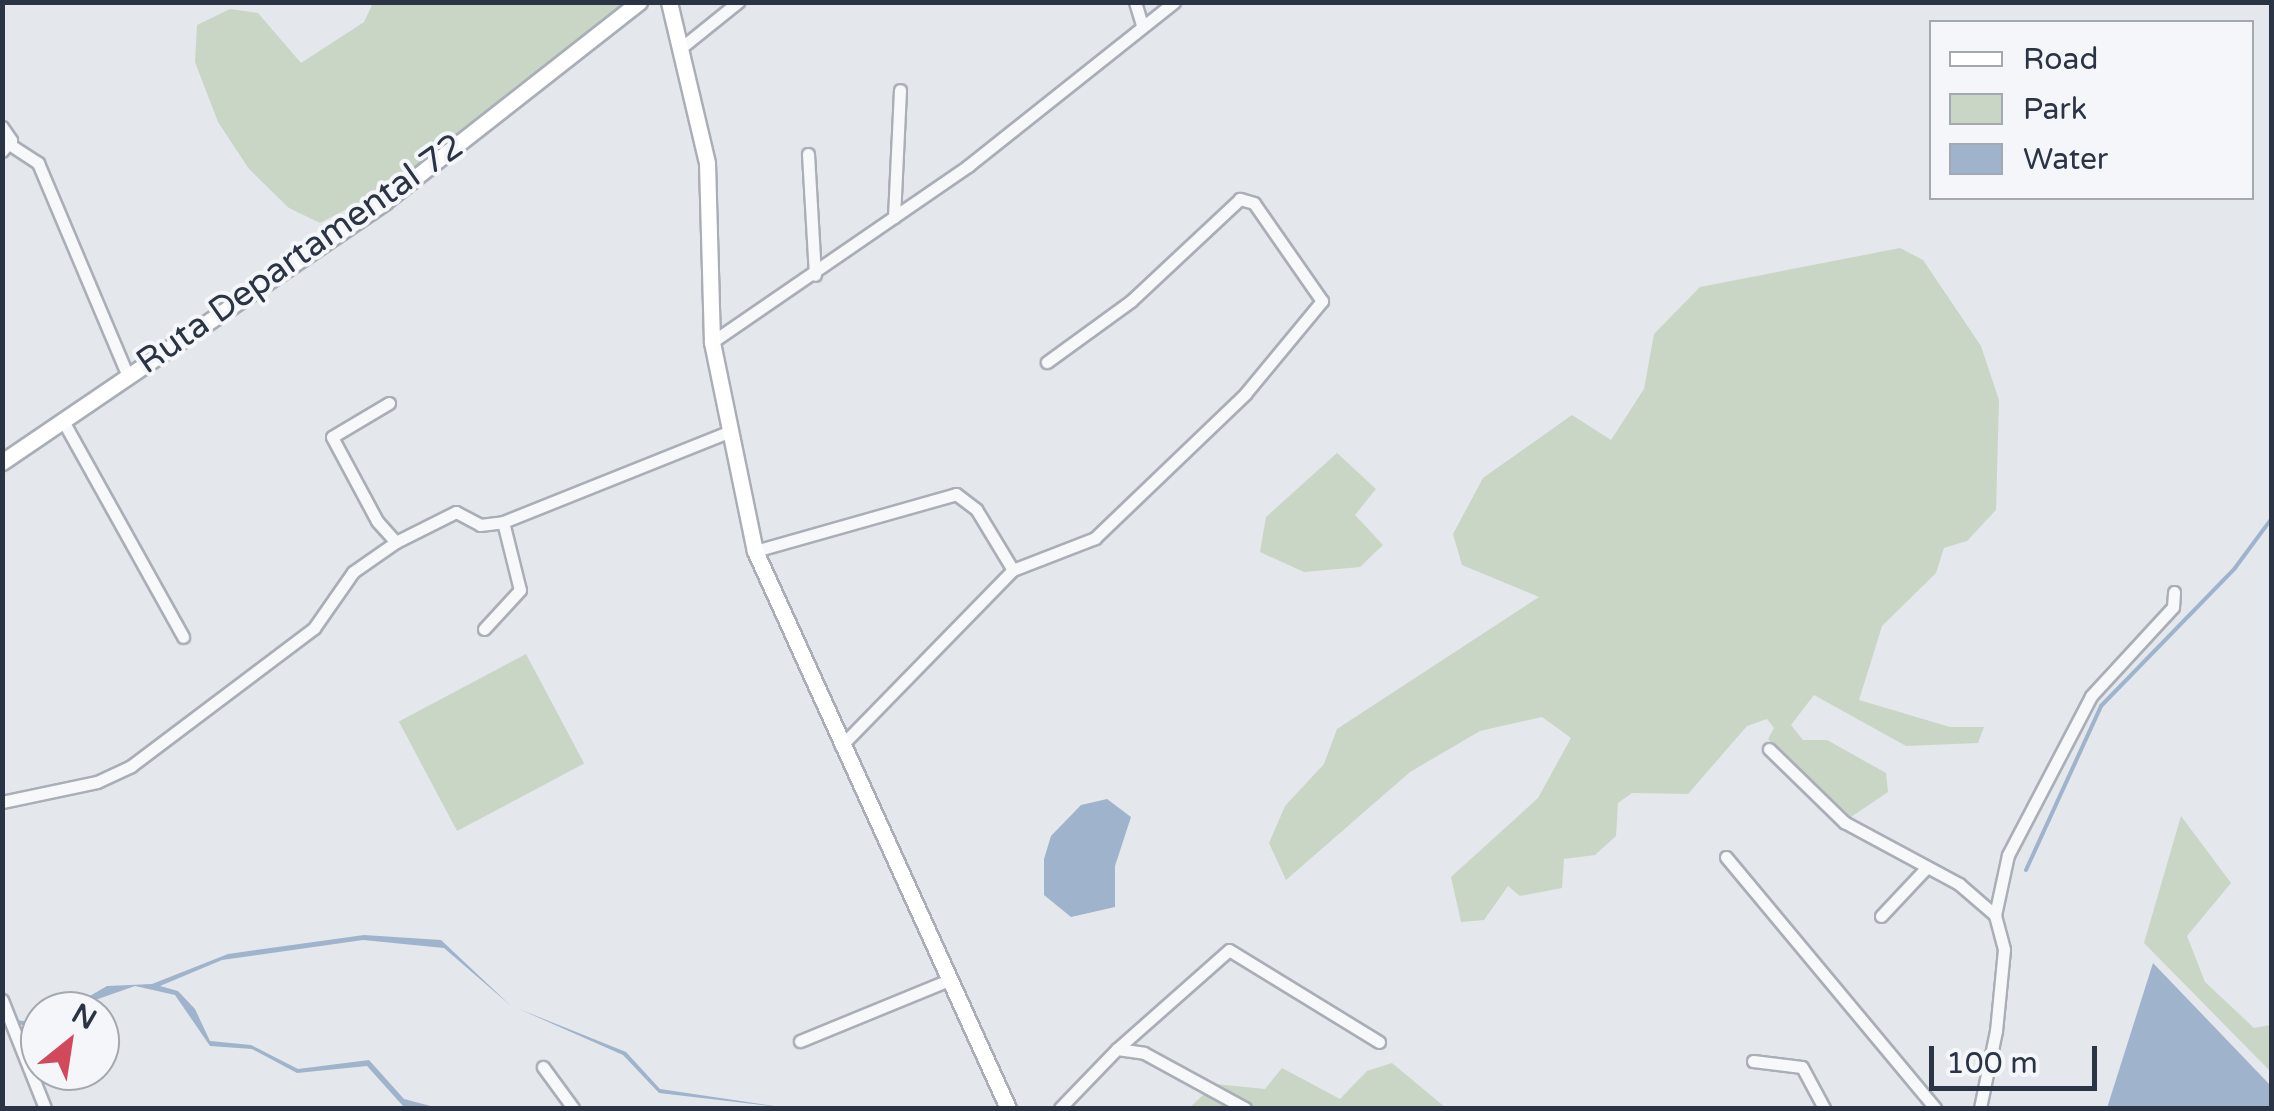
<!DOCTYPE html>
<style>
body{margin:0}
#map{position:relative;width:2274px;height:1111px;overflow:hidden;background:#e4e7ec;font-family:"Varela Round",sans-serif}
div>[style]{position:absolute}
.green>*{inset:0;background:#c9d6c5;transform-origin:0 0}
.water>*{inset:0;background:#9fb4cc}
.stream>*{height:4px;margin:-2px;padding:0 2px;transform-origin:2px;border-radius:2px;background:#9fb4cc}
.roads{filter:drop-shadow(2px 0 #a9aeb7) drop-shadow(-2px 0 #a9aeb7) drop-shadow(0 2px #a9aeb7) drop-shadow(0 -2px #a9aeb7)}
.street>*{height:11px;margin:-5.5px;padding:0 5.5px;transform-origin:5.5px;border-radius:5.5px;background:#f7f8fa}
.secondary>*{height:15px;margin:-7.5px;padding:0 7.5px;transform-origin:7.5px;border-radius:7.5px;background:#fff}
span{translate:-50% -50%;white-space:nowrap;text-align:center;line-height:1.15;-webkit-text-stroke:8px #f4f6f9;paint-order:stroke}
.street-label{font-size:35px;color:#2b3445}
.frame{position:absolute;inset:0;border:5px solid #2b3445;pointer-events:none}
.legend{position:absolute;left:1929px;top:20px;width:325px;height:180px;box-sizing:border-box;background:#f4f6f9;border:2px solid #a4a8b1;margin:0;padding:12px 18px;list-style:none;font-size:30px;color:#2b3445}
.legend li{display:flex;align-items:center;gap:20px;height:50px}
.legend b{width:50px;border:2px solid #a4a8b1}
.north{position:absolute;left:20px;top:991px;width:100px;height:100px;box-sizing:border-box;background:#f4f6f9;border:2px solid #a4a8b1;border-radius:50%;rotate:30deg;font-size:28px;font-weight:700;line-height:40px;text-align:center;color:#2b3445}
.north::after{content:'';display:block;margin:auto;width:35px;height:45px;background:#d1495b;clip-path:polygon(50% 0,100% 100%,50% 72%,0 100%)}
.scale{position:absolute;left:1929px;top:1046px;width:168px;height:45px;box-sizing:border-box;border:5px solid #2b3445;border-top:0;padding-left:12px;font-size:30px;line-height:35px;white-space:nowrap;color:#2b3445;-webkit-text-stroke:8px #f4f6f9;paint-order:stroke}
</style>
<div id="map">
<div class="green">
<i style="clip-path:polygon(373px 3px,628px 3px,403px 180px,320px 223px,289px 208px,249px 169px,218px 122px,195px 62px,197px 25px,230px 9px,258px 13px,301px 63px,364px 22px)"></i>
<i style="clip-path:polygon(1900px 248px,1923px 260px,1981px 346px,1999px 400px,1996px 510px,1967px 541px,1944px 548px,1936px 573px,1882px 626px,1859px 700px,1950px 727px,1984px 727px,1978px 743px,1906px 746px,1814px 695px,1791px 725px,1803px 740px,1827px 740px,1886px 773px,1888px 792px,1851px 817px,1768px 739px,1774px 728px,1767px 719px,1747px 726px,1688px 794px,1632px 793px,1618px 803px,1616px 836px,1595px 855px,1564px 859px,1562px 888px,1520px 896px,1508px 886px,1484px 920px,1461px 922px,1451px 877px,1538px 798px,1571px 738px,1542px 717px,1480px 731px,1410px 772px,1286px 880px,1269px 843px,1285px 806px,1324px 764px,1337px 729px,1539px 597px,1462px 565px,1453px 534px,1483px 478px,1572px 415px,1611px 440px,1644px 389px,1654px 334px,1700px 287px)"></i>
<i style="clip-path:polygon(1337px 453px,1376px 489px,1355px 515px,1383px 545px,1360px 567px,1304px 572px,1260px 552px,1266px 517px)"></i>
<i style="left:526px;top:654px;width:124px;height:144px;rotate:62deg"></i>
<i style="clip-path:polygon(2181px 816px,2231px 883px,2187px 936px,2205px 982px,2254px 1028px,2271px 1025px,2271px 1072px,2144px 943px)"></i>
<i style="clip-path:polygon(1392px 1063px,1446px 1108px,1189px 1108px,1215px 1084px,1265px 1089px,1282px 1068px,1340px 1099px,1367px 1071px)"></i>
</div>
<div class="water">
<i style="clip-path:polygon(1107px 799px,1131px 817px,1115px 866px,1115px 907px,1071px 917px,1044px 895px,1044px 859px,1051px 836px,1081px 805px)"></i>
<i style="clip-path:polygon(364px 935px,441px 940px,510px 1005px,444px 948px,363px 940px,222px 960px,160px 986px,178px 991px,195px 1009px,210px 1041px,251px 1045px,298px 1069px,369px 1060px,404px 1099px,438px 1108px,403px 1106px,367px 1066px,297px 1073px,252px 1049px,210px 1046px,175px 995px,135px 986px,64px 1011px,107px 986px,152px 984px,228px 954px)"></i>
<i style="clip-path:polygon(2153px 963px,2271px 1086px,2271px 1108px,2107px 1108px)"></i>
<i style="clip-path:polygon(519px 1009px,626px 1052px,660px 1089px,788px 1108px,659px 1093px,623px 1055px)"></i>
</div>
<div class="stream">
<i style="left:2026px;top:870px;width:180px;rotate:-65.4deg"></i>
<i style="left:2101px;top:706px;width:192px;rotate:-45.8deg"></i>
<i style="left:2235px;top:568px;width:62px;rotate:-53.5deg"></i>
<i style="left:15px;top:1022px;width:25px;rotate:7deg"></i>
</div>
<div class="roads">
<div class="street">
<i style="left:1135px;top:2px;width:24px;rotate:73deg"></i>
<i style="left:682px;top:47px;width:72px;rotate:-38.8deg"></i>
<i style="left:2px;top:127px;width:16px;rotate:55deg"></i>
<i style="left:11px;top:140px;width:14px;rotate:129deg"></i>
<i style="left:9px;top:144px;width:35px;rotate:33deg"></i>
<i style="left:38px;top:163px;width:229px;rotate:67.1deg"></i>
<i style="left:808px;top:154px;width:121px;rotate:86.7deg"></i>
<i style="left:894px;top:217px;width:127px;rotate:-87.3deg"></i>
<i style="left:712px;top:342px;width:311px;rotate:-34.5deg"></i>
<i style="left:968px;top:166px;width:263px;rotate:-38.5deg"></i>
<i style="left:389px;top:403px;width:66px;rotate:149.2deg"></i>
<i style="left:332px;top:437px;width:95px;rotate:61.8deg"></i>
<i style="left:377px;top:521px;width:28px;rotate:48deg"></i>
<i style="left:63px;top:421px;width:247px;rotate:60.9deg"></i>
<i style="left:755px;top:551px;width:209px;rotate:-15.8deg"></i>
<i style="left:956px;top:494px;width:25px;rotate:37deg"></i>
<i style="left:976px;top:509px;width:71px;rotate:58.8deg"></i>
<i style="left:484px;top:629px;width:53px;rotate:-47.3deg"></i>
<i style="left:520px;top:590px;width:70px;rotate:-104deg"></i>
<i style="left:841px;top:746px;width:246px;rotate:-45.7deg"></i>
<i style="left:1013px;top:570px;width:88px;rotate:-21.3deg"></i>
<i style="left:1095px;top:538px;width:208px;rotate:-43.8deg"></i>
<i style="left:1245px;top:394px;width:121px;rotate:-50.4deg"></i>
<i style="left:1322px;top:301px;width:119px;rotate:-124.8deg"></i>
<i style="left:1254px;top:203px;width:15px;rotate:-164deg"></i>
<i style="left:1240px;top:199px;width:149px;rotate:136.9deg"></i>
<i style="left:1131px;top:301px;width:104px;rotate:144deg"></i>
<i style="left:1769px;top:749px;width:105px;rotate:44.2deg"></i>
<i style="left:1844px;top:822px;width:131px;rotate:28.3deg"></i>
<i style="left:1959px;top:884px;width:48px;rotate:40.7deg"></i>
<i style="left:2px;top:802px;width:97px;rotate:-11.9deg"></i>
<i style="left:97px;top:782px;width:38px;rotate:-25deg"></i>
<i style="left:131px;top:766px;width:229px;rotate:-37deg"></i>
<i style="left:314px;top:628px;width:68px;rotate:-55.1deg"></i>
<i style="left:353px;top:572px;width:52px;rotate:-34.9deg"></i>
<i style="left:396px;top:542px;width:67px;rotate:-26.6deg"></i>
<i style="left:456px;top:512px;width:27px;rotate:28deg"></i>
<i style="left:480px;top:525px;width:23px;rotate:-7deg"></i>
<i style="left:503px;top:522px;width:242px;rotate:-21.8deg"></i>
<i style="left:1726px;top:857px;width:327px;rotate:50.2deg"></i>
<i style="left:1881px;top:916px;width:67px;rotate:-46.8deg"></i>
<i style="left:2px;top:1000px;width:116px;rotate:68.3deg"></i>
<i style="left:800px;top:1041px;width:163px;rotate:-22.3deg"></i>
<i style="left:1117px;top:1049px;width:149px;rotate:-41.5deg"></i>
<i style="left:1229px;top:950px;width:176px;rotate:31.5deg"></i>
<i style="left:1753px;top:1061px;width:49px;rotate:7deg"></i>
<i style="left:1802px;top:1067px;width:47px;rotate:61.8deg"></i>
<i style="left:543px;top:1067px;width:51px;rotate:53.8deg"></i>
<i style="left:1060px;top:1108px;width:82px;rotate:-46deg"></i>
<i style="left:1117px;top:1049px;width:27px;rotate:8deg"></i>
<i style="left:1144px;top:1053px;width:115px;rotate:28.6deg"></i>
<i style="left:1980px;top:1108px;width:79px;rotate:-78.3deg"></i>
<i style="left:1996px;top:1031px;width:82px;rotate:-84.4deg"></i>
<i style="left:2004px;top:949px;width:35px;rotate:-105deg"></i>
<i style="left:1995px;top:915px;width:61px;rotate:-77.8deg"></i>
<i style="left:2008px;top:855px;width:179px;rotate:-62.4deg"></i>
<i style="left:2091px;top:696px;width:121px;rotate:-47.3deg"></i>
<i style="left:2173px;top:607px;width:15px;rotate:-86deg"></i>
</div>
<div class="secondary">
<i style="left:669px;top:2px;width:165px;rotate:76.7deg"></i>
<i style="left:707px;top:163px;width:179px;rotate:88.4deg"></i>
<i style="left:712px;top:342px;width:213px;rotate:78.4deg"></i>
<i style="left:755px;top:551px;width:612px;rotate:65.57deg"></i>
<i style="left:2px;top:462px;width:462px;rotate:-34.2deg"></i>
<i style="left:384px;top:202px;width:324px;rotate:-38.1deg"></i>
</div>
</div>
<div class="street-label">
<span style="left:300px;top:254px;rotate:-35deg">Ruta Departamental 72</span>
</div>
<div class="frame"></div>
<ul class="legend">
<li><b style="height:12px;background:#fff"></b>Road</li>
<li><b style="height:28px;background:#c9d6c5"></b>Park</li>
<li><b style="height:28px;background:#9fb4cc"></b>Water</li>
</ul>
<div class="north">N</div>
<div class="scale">100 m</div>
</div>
